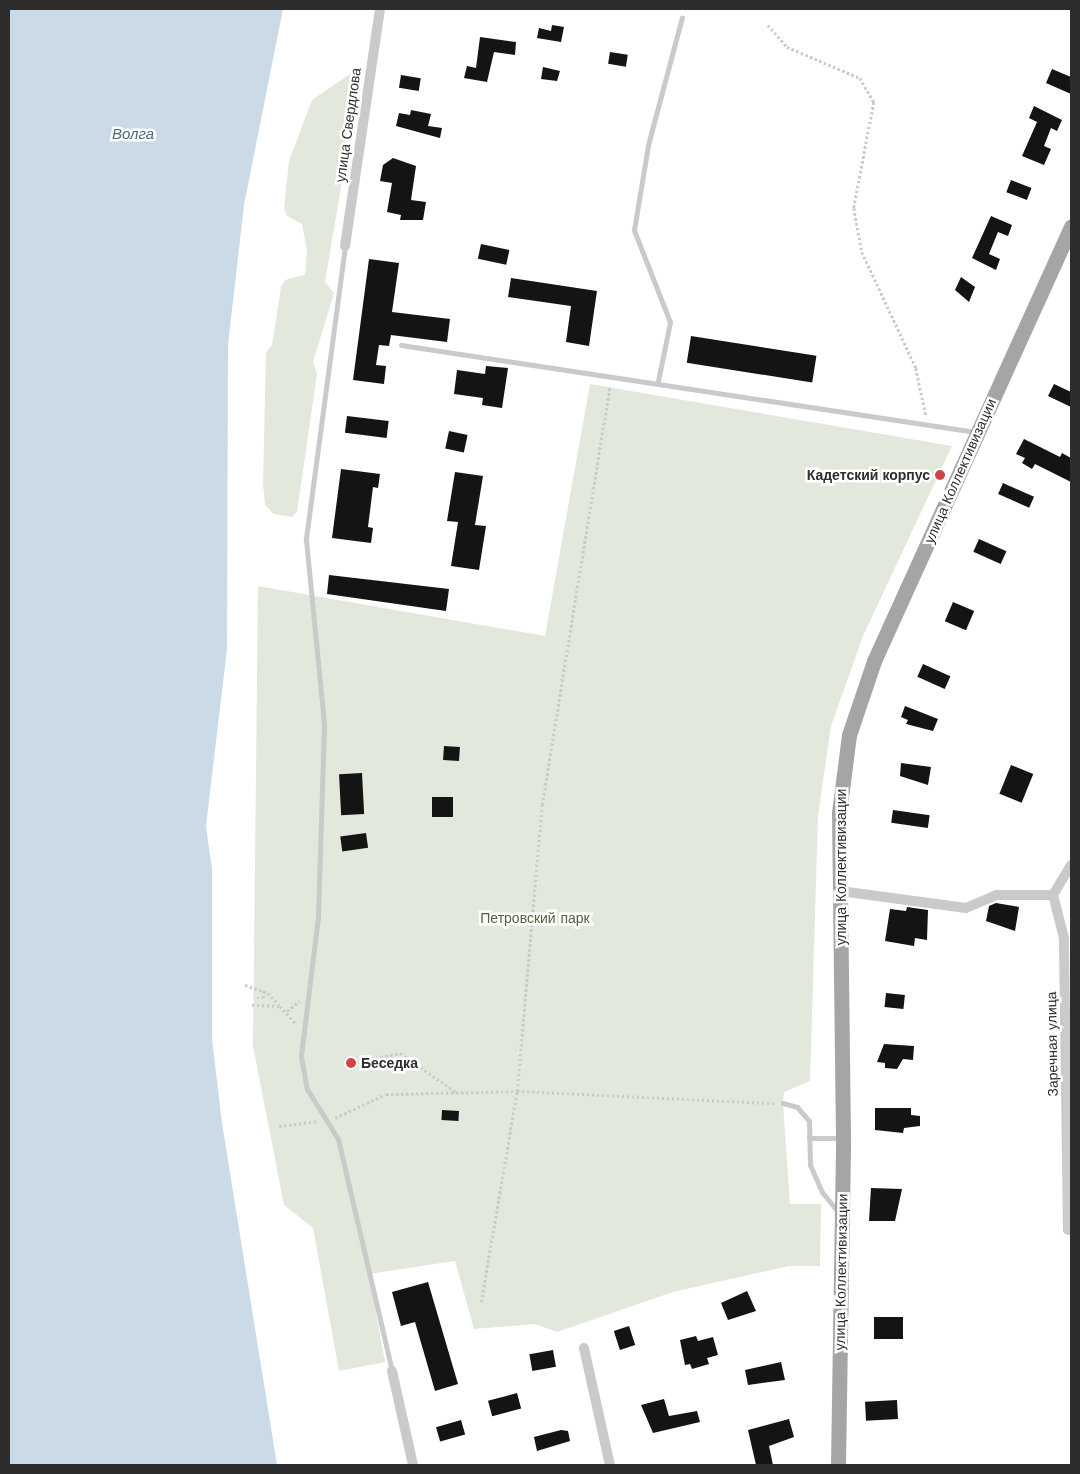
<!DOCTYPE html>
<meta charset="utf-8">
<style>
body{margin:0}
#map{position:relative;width:1080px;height:1474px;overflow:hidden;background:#fff;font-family:"Work Sans",sans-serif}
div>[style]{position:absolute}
.green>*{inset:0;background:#e2e9dc}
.water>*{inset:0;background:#cbdae7}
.building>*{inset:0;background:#141414;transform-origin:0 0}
.path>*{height:2.5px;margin-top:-1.25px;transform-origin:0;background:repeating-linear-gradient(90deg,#cacaca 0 2.5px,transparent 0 5px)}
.lane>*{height:5px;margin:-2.5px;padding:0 2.5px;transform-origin:2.5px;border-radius:2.5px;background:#cacaca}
.street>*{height:10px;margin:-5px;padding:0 5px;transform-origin:5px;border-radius:5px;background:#cacaca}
.primary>*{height:15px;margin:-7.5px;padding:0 7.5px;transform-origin:7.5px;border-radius:7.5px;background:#a5a5a5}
.dots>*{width:14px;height:14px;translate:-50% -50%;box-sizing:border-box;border:2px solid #fff;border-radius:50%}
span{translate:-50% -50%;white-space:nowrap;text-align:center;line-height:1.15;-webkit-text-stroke:5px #fff;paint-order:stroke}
.street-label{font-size:14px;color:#2d2d2d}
.poi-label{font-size:14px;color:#2d2d2d;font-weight:700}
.right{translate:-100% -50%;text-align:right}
.left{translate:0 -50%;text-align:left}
.park-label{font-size:14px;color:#4e6340}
.water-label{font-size:15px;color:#466885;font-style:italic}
.frame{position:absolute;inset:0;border:10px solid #2d2d2d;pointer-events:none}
</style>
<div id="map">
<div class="green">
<i style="clip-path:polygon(356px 70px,360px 76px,325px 282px,334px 293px,313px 362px,317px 374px,297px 512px,292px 517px,274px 514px,265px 505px,263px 484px,266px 353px,272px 345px,281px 287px,285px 280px,305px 275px,307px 250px,302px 224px,287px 216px,284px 208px,289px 161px,312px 100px)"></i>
<i style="clip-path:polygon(590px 384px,952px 446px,863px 636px,831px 726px,818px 816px,810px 1081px,784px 1092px,783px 1103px,790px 1204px,821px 1204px,820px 1266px,789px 1266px,673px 1292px,557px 1332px,535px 1324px,474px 1329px,455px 1261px,369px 1274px,385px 1362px,339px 1371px,313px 1228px,284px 1205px,253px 1046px,258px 586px,545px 636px)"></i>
</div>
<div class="water">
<i style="clip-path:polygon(9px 9px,283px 9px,244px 205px,228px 345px,227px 649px,206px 826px,212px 869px,212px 1039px,222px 1123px,277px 1465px,9px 1465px)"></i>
</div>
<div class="building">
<i style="clip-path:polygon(552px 25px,564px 27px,561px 42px,537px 38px,539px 28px,551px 31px)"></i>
<i style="clip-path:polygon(480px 37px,516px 42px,515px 55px,494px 52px,487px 82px,464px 78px,467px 66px,476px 68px)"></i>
<i style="left:610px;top:52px;width:18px;height:12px;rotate:9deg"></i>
<i style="clip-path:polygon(543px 67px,560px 71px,557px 81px,541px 79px)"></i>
<i style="clip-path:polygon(1052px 69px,1071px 77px,1071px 94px,1046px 83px)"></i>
<i style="left:401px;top:75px;width:20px;height:13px;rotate:9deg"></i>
<i style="clip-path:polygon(1034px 106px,1062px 120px,1057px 131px,1051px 128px,1044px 146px,1051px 149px,1044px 165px,1022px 156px,1037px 122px,1029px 118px)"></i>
<i style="clip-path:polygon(411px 110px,431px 114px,428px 126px,442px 128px,440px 138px,396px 126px,399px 113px,410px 115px)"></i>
<i style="clip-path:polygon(393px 158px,416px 166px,411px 200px,426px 202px,423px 220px,400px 220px,401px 215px,387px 212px,392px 183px,380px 181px,383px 165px)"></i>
<i style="left:1011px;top:180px;width:22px;height:13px;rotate:21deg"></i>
<i style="clip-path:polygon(991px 216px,1012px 225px,1008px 236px,998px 232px,989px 254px,1000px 259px,996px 270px,972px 258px)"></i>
<i style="left:481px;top:244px;width:29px;height:15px;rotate:12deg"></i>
<i style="clip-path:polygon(369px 259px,399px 263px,392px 312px,450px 319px,447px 342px,391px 335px,389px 346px,379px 345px,376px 365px,386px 366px,384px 384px,353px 380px)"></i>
<i style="clip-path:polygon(961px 277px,975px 287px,969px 302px,955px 290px)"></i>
<i style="clip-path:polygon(511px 278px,597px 291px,589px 346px,566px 342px,571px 306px,508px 297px)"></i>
<i style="left:691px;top:336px;width:127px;height:27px;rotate:9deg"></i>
<i style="clip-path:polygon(486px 366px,508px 368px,502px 408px,482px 405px,483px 398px,454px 394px,457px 370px,485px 374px)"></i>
<i style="clip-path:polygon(1054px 384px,1071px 392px,1071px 407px,1048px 396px)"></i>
<i style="left:347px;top:416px;width:42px;height:17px;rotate:7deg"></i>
<i style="left:449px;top:431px;width:19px;height:18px;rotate:12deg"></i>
<i style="clip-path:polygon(1024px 439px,1060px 457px,1062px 453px,1071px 458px,1071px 482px,1035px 464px,1032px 469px,1022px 463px,1025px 458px,1016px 454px)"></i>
<i style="clip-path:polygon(341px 469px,380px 474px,378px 488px,373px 487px,368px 527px,373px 528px,371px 543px,332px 538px)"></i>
<i style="clip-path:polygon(455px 472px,483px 476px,475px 525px,486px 526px,479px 570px,451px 566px,458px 522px,447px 521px)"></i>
<i style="left:1003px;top:483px;width:34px;height:12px;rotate:24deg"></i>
<i style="left:979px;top:539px;width:30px;height:14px;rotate:24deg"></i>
<i style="clip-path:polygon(329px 575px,449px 589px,446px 611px,327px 594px)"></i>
<i style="left:953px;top:602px;width:23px;height:21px;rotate:23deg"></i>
<i style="left:923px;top:664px;width:30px;height:14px;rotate:24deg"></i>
<i style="clip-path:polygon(905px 706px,938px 719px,933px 731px,906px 724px,908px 720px,901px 717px)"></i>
<i style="left:444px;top:746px;width:16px;height:14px;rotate:4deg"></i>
<i style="clip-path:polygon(901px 763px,931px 767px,928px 785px,900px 776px)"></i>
<i style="left:1011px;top:765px;width:24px;height:31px;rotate:22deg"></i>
<i style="left:362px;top:773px;width:41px;height:23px;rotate:87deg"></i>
<i style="left:432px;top:797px;width:21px;height:20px"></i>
<i style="left:893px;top:810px;width:37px;height:13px;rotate:8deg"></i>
<i style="left:366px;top:833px;width:15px;height:26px;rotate:82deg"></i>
<i style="clip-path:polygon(996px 903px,1019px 907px,1015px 931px,986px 921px,989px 906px)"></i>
<i style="clip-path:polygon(907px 907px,928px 910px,927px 940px,915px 938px,914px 946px,885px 941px,890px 909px,906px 911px)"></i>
<i style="left:886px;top:993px;width:19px;height:14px;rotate:6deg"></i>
<i style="clip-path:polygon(884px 1044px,914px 1046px,913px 1060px,903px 1059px,897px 1069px,885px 1068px,885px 1063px,877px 1062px)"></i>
<i style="clip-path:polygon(875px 1108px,911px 1108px,911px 1115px,920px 1116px,920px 1126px,904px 1128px,903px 1133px,875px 1130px)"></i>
<i style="left:442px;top:1110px;width:17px;height:10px;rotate:3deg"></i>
<i style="clip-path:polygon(871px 1188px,902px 1189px,895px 1221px,869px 1221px)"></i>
<i style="clip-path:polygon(428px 1282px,458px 1384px,435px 1391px,415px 1322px,401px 1326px,392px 1292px)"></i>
<i style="clip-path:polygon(747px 1291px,756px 1311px,728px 1320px,721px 1303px)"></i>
<i style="left:874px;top:1317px;width:29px;height:22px"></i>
<i style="left:629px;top:1326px;width:20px;height:16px;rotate:72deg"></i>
<i style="clip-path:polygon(696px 1336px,698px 1341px,713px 1337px,718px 1355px,707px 1358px,709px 1364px,692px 1369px,690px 1364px,685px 1365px,680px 1340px)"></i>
<i style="left:553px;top:1350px;width:17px;height:24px;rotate:80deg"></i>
<i style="clip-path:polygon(781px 1362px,785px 1380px,748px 1385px,745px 1370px)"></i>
<i style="left:517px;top:1393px;width:16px;height:30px;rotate:75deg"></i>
<i style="clip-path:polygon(664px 1399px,669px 1416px,697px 1411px,700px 1422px,653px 1433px,641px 1405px)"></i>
<i style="left:897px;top:1400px;width:19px;height:32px;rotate:87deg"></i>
<i style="clip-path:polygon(789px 1419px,794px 1437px,769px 1446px,773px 1465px,756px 1465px,748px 1430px)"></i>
<i style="left:461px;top:1420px;width:15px;height:26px;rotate:74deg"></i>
<i style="clip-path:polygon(561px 1430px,568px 1431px,570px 1441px,537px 1451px,534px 1437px)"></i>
</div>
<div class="path">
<i style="left:768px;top:25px;width:29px;rotate:49deg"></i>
<i style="left:787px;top:47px;width:79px;rotate:23deg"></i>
<i style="left:860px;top:78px;width:28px;rotate:60deg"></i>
<i style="left:874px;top:102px;width:108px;rotate:100.7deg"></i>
<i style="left:854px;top:208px;width:45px;rotate:79.7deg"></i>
<i style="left:862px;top:252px;width:128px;rotate:65deg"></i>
<i style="left:916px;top:368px;width:49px;rotate:78.2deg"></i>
<i style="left:245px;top:985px;width:24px;rotate:19deg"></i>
<i style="left:268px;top:993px;width:16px;rotate:47deg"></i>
<i style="left:257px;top:998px;width:6px"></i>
<i style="left:263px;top:998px;width:8px;rotate:-90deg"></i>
<i style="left:252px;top:1005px;width:28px;rotate:2deg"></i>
<i style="left:280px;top:1006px;width:25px;rotate:48deg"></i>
<i style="left:287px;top:1011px;width:16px;rotate:-38deg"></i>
<i style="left:351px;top:1063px;width:50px;rotate:-11.5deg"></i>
<i style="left:400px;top:1053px;width:68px;rotate:34.9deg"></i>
<i style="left:335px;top:1118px;width:56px;rotate:-25.2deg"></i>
<i style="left:386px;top:1094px;width:131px;rotate:-1.3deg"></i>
<i style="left:517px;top:1091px;width:257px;rotate:2.7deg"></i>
<i style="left:279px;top:1126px;width:39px;rotate:-7deg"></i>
<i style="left:481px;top:1302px;width:214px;rotate:-80.3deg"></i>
<i style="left:517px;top:1091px;width:287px;rotate:-85deg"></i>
<i style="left:542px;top:805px;width:424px;rotate:-80.8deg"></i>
</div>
<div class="lane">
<i style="left:345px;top:246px;width:297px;rotate:97.6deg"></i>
<i style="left:306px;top:540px;width:186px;rotate:84.4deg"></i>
<i style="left:324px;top:725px;width:192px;rotate:91.8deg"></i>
<i style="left:318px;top:917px;width:140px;rotate:97deg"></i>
<i style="left:301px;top:1056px;width:34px;rotate:80deg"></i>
<i style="left:307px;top:1089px;width:59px;rotate:58.2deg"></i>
<i style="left:338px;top:1139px;width:238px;rotate:76.9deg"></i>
<i style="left:401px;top:345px;width:581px;rotate:8.62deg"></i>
<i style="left:658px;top:381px;width:60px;rotate:-78.5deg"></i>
<i style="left:670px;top:322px;width:99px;rotate:-111.4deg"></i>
<i style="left:634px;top:230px;width:86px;rotate:-80.6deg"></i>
<i style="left:648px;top:145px;width:132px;rotate:-75.1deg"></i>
<i style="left:783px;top:1103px;width:15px;rotate:16deg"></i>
<i style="left:797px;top:1107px;width:18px;rotate:49deg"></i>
<i style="left:809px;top:1121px;width:44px;rotate:88.7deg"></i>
<i style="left:810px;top:1165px;width:30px;rotate:66deg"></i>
<i style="left:822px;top:1192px;width:27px;rotate:51deg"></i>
<i style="left:809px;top:1138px;width:32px"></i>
</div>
<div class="street">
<i style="left:345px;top:246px;width:240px;rotate:-81.6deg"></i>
<i style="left:840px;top:891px;width:127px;rotate:7.7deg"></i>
<i style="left:966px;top:908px;width:34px;rotate:-23deg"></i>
<i style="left:997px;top:895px;width:56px"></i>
<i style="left:1068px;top:1230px;width:292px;rotate:-90.8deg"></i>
<i style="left:1064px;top:938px;width:44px;rotate:-104.3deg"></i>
<i style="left:1053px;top:895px;width:35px;rotate:-59deg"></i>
<i style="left:584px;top:1348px;width:120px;rotate:77.5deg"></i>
<i style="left:392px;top:1371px;width:96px;rotate:77.4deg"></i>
</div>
<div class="primary">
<i style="left:838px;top:1465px;width:327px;rotate:-89.1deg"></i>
<i style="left:843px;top:1138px;width:325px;rotate:-90.7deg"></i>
<i style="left:839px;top:813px;width:79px;rotate:-82.7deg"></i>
<i style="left:849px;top:735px;width:78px;rotate:-71.3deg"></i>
<i style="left:874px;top:661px;width:477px;rotate:-65.6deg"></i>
</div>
<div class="dots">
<i style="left:940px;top:475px;background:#cf4545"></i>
<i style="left:351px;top:1063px;background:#cf4545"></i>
</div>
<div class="street-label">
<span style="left:348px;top:125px;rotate:-82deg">улица Свердлова</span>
<span style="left:960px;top:471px;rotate:-66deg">улица Коллективизации</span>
<span style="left:841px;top:867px;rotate:-90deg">улица Коллективизации</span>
<span style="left:1052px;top:1044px;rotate:-91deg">Заречная улица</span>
<span style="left:841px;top:1272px;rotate:-89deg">улица Коллективизации</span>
</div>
<div class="poi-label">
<span class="right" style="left:930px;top:475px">Кадетский корпус</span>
<span class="left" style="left:361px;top:1063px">Беседка</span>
</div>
<div class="park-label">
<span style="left:535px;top:918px">Петровский парк</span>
</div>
<div class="water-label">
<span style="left:133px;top:135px">Волга</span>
</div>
<div class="frame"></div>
</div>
